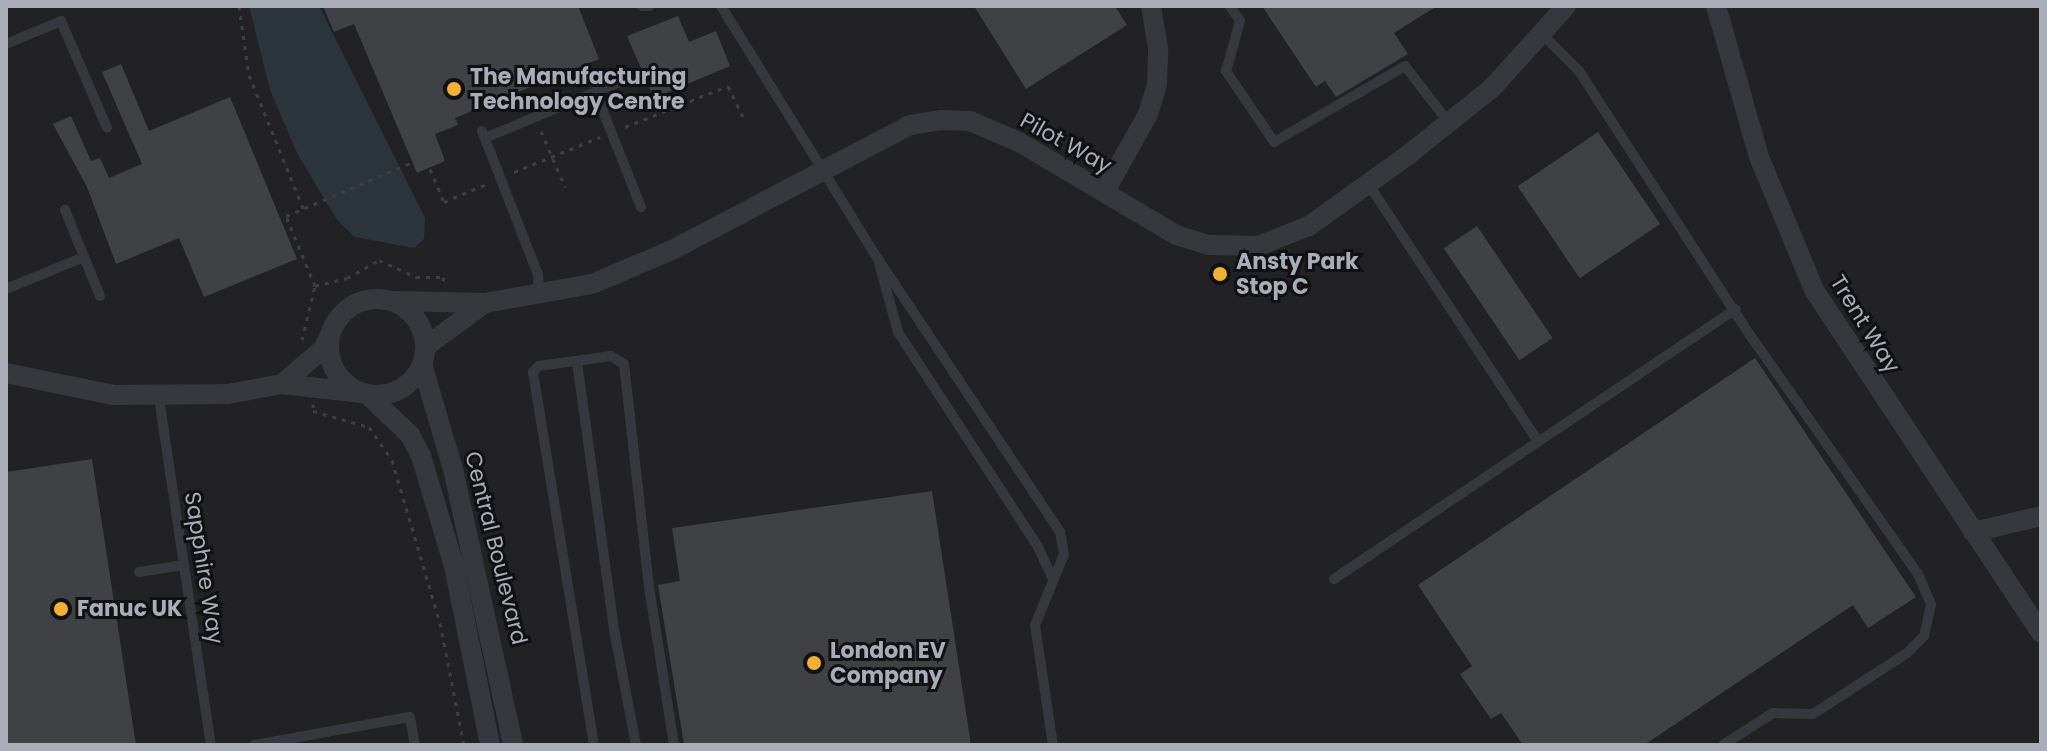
<!DOCTYPE html>
<style>
body{margin:0}
#map{position:relative;width:2047px;height:751px;overflow:hidden;background:#161618;font-family:Poppins,sans-serif}
div>[style]{position:absolute}
.built>*{inset:0;background:#222225;transform-origin:0 0}
.water>*{inset:0;background:#2c353c}
.building>*{inset:0;background:#404145;transform-origin:0 0}
.path>*{height:3px;margin-top:-1.5px;transform-origin:0;background:repeating-linear-gradient(90deg,#3d3f44 0 4px,transparent 0 10px)}
.lane>*{height:10px;margin:-5px;padding:0 5px;transform-origin:5px;border-radius:5px;background:#37383d}
.street>*{height:20px;margin:-10px;padding:0 10px;transform-origin:10px;border-radius:10px;background:#37383d}
.street>.ring{margin:-10px;padding:0;box-sizing:content-box;background:none;border:20px solid #37383d;border-radius:50%}
.dots>*{width:22px;height:22px;translate:-50% -50%;box-sizing:border-box;border:4px solid #111113;border-radius:50%}
span{translate:-50% -50%;white-space:nowrap;text-align:center;line-height:1.15;-webkit-text-stroke:6px #111113;paint-order:stroke}
.poi-label{font-size:22px;color:#a8adb8;font-weight:700}
.left{translate:0 -50%;text-align:left}
.street-label{font-size:22px;color:#a8adb8}
.frame{position:absolute;inset:0;border:8px solid #a8adb8;pointer-events:none}
</style>
<div id="map">
<div class="built">
<i style="left:6px;top:6px;width:2035px;height:739px"></i>
</div>
<div class="water">
<i style="clip-path:polygon(249px 6px,319px 6px,425px 218px,424px 239px,414px 248px,355px 237px,337px 220px,298px 155px,270px 90px)"></i>
</div>
<div class="building">
<i style="clip-path:polygon(323px 6px,578px 6px,599px 59px,455px 118px,458px 125px,435px 134px,445px 161px,417px 173px,354px 24px,334px 32px)"></i>
<i style="clip-path:polygon(974px 6px,1115px 6px,1127px 25px,1026px 89px)"></i>
<i style="clip-path:polygon(1262px 6px,1437px 6px,1394px 33px,1408px 54px,1336px 97px,1325px 81px,1316px 87px)"></i>
<i style="clip-path:polygon(678px 16px,689px 42px,716px 31px,730px 66px,654px 98px,627px 36px)"></i>
<i style="clip-path:polygon(121px 64px,149px 131px,230px 97px,297px 259px,204px 297px,179px 238px,116px 264px,87px 187px,53px 124px,71px 116px,91px 161px,100px 158px,109px 178px,142px 164px,102px 72px)"></i>
<i style="left:1598px;top:132px;width:111px;height:97px;rotate:56deg"></i>
<i style="left:1477px;top:226px;width:135px;height:40px;rotate:56deg"></i>
<i style="clip-path:polygon(1755px 358px,1916px 597px,1868px 628px,1853px 605px,1644px 745px,1523px 745px,1501px 713px,1491px 719px,1460px 674px,1472px 666px,1418px 585px)"></i>
<i style="clip-path:polygon(92px 459px,136px 745px,6px 745px,6px 472px)"></i>
<i style="clip-path:polygon(932px 491px,971px 745px,684px 745px,658px 585px,680px 581px,672px 528px)"></i>
</div>
<div class="path">
<i style="left:239px;top:6px;width:70px;rotate:81.8deg"></i>
<i style="left:249px;top:75px;width:144px;rotate:67.9deg"></i>
<i style="left:625px;top:127px;width:111px;rotate:-21.7deg"></i>
<i style="left:728px;top:86px;width:34px;rotate:64deg"></i>
<i style="left:541px;top:131px;width:61px;rotate:66.8deg"></i>
<i style="left:430px;top:169px;width:36px;rotate:67deg"></i>
<i style="left:444px;top:202px;width:49px;rotate:-22.9deg"></i>
<i style="left:514px;top:172px;width:93px;rotate:-22.1deg"></i>
<i style="left:315px;top:286px;width:76px;rotate:-112.5deg"></i>
<i style="left:286px;top:216px;width:135px;rotate:-23.1deg"></i>
<i style="left:302px;top:340px;width:56px;rotate:-76.5deg"></i>
<i style="left:315px;top:286px;width:33px;rotate:-14deg"></i>
<i style="left:347px;top:278px;width:37px;rotate:-29deg"></i>
<i style="left:379px;top:260px;width:41px;rotate:24.7deg"></i>
<i style="left:416px;top:277px;width:28px"></i>
<i style="left:444px;top:277px;width:5px;rotate:101deg"></i>
<i style="left:313px;top:404px;width:7px;rotate:90deg"></i>
<i style="left:313px;top:411px;width:58px;rotate:15.9deg"></i>
<i style="left:369px;top:427px;width:40px;rotate:55.1deg"></i>
<i style="left:392px;top:460px;width:170px;rotate:73.6deg"></i>
<i style="left:440px;top:623px;width:124px;rotate:78.9deg"></i>
</div>
<div class="lane">
<i style="left:642px;top:6px;width:7px"></i>
<i style="left:721px;top:6px;width:298px;rotate:58.2deg"></i>
<i style="left:878px;top:259px;width:328px;rotate:56.3deg"></i>
<i style="left:1060px;top:532px;width:22px;rotate:80deg"></i>
<i style="left:1064px;top:554px;width:77px;rotate:112.2deg"></i>
<i style="left:1035px;top:625px;width:121px;rotate:81.5deg"></i>
<i style="left:1230px;top:6px;width:18px;rotate:56deg"></i>
<i style="left:1240px;top:21px;width:52px;rotate:105.6deg"></i>
<i style="left:1226px;top:71px;width:86px;rotate:55.9deg"></i>
<i style="left:1274px;top:142px;width:151px;rotate:-30.1deg"></i>
<i style="left:1405px;top:66px;width:72px;rotate:52.3deg"></i>
<i style="left:1542px;top:34px;width:52px;rotate:45deg"></i>
<i style="left:1579px;top:71px;width:315px;rotate:57.1deg"></i>
<i style="left:1750px;top:335px;width:292px;rotate:54.9deg"></i>
<i style="left:1918px;top:574px;width:33px;rotate:67deg"></i>
<i style="left:1931px;top:604px;width:33px;rotate:102deg"></i>
<i style="left:1924px;top:636px;width:24px;rotate:135deg"></i>
<i style="left:1907px;top:653px;width:112px;rotate:147deg"></i>
<i style="left:1813px;top:714px;width:40px;rotate:-178.6deg"></i>
<i style="left:1773px;top:713px;width:59px;rotate:147.4deg"></i>
<i style="left:6px;top:44px;width:60px;rotate:-22.7deg"></i>
<i style="left:61px;top:21px;width:116px;rotate:66.7deg"></i>
<i style="left:595px;top:91px;width:125px;rotate:68.4deg"></i>
<i style="left:482px;top:131px;width:155px;rotate:68.7deg"></i>
<i style="left:538px;top:275px;width:18px;rotate:87deg"></i>
<i style="left:485px;top:138px;width:154px;rotate:-22.6deg"></i>
<i style="left:1369px;top:185px;width:307px;rotate:56.6deg"></i>
<i style="left:84px;top:257px;width:42px;rotate:67.7deg"></i>
<i style="left:879px;top:263px;width:72px;rotate:74.6deg"></i>
<i style="left:898px;top:332px;width:257px;rotate:56.9deg"></i>
<i style="left:1038px;top:547px;width:33px;rotate:65deg"></i>
<i style="left:6px;top:289px;width:84px;rotate:-22.3deg"></i>
<i style="left:84px;top:257px;width:51px;rotate:-112deg"></i>
<i style="left:577px;top:362px;width:276px;rotate:82.1deg"></i>
<i style="left:615px;top:635px;width:112px;rotate:79.2deg"></i>
<i style="left:159px;top:398px;width:351px;rotate:81.5deg"></i>
<i style="left:139px;top:572px;width:45px;rotate:-9deg"></i>
<i style="left:1334px;top:579px;width:484px;rotate:-33.9deg"></i>
<i style="left:254px;top:745px;width:158px;rotate:-10.2deg"></i>
<i style="left:410px;top:717px;width:28px;rotate:80deg"></i>
<i style="left:594px;top:745px;width:378px;rotate:-99.3deg"></i>
<i style="left:533px;top:372px;width:8px;rotate:-45deg"></i>
<i style="left:539px;top:366px;width:73px;rotate:-7.9deg"></i>
<i style="left:611px;top:356px;width:15px;rotate:32deg"></i>
<i style="left:624px;top:364px;width:224px;rotate:83.6deg"></i>
<i style="left:649px;top:587px;width:160px;rotate:81deg"></i>
</div>
<div class="street">
<i style="left:1716px;top:6px;width:157px;rotate:74.1deg"></i>
<i style="left:1759px;top:157px;width:144px;rotate:67.5deg"></i>
<i style="left:1814px;top:290px;width:411px;rotate:56.5deg"></i>
<i style="left:1105px;top:191px;width:88px;rotate:-60.8deg"></i>
<i style="left:1148px;top:114px;width:31px;rotate:-73deg"></i>
<i style="left:1157px;top:84px;width:36px;rotate:-88deg"></i>
<i style="left:1158px;top:48px;width:43px;rotate:-99.5deg"></i>
<i class="ring" style="left:329px;top:299px;width:76px;height:76px"></i>
<i style="left:391px;top:301px;width:94px;rotate:1.2deg"></i>
<i style="left:485px;top:303px;width:109px;rotate:-10.1deg"></i>
<i style="left:592px;top:284px;width:87px;rotate:-23deg"></i>
<i style="left:672px;top:250px;width:269px;rotate:-27.7deg"></i>
<i style="left:910px;top:125px;width:31px;rotate:-9deg"></i>
<i style="left:941px;top:120px;width:29px;rotate:2deg"></i>
<i style="left:970px;top:121px;width:53px;rotate:23.2deg"></i>
<i style="left:1019px;top:142px;width:182px;rotate:30.6deg"></i>
<i style="left:1176px;top:235px;width:34px;rotate:17deg"></i>
<i style="left:1209px;top:245px;width:49px;rotate:1.2deg"></i>
<i style="left:1258px;top:246px;width:55px;rotate:-21.4deg"></i>
<i style="left:1309px;top:226px;width:122px;rotate:-35.6deg"></i>
<i style="left:1408px;top:155px;width:107px;rotate:-38.6deg"></i>
<i style="left:1492px;top:88px;width:110px;rotate:-47.9deg"></i>
<i style="left:425px;top:347px;width:74px;rotate:-36.3deg"></i>
<i style="left:422px;top:364px;width:109px;rotate:73.6deg"></i>
<i style="left:453px;top:469px;width:282px;rotate:77.7deg"></i>
<i style="left:6px;top:373px;width:109px;rotate:11.6deg"></i>
<i style="left:113px;top:395px;width:115px;rotate:-0.5deg"></i>
<i style="left:228px;top:394px;width:55px;rotate:-10.5deg"></i>
<i style="left:282px;top:384px;width:80px;rotate:6.5deg"></i>
<i style="left:282px;top:384px;width:55px;rotate:-40.6deg"></i>
<i style="left:324px;top:348px;width:13px;rotate:-67deg"></i>
<i style="left:368px;top:395px;width:58px;rotate:43.6deg"></i>
<i style="left:410px;top:435px;width:24px;rotate:62deg"></i>
<i style="left:421px;top:456px;width:115px;rotate:73.3deg"></i>
<i style="left:454px;top:566px;width:183px;rotate:78.6deg"></i>
<i style="left:1973px;top:532px;width:70px;rotate:-13.2deg"></i>
</div>
<div class="dots">
<i style="left:454px;top:89px;background:#f2b134"></i>
<i style="left:1220px;top:274px;background:#f2b134"></i>
<i style="left:61px;top:609px;background:#f2b134"></i>
<i style="left:814px;top:663px;background:#f2b134"></i>
</div>
<div class="poi-label">
<span class="left" style="left:470px;top:89px">The Manufacturing<br>Technology Centre</span>
<span class="left" style="left:1236px;top:274px">Ansty Park<br>Stop C</span>
<span class="left" style="left:77px;top:609px">Fanuc UK</span>
<span class="left" style="left:830px;top:663px">London EV<br>Company</span>
</div>
<div class="street-label">
<span style="left:1066px;top:143px;rotate:29deg">Pilot Way</span>
<span style="left:1865px;top:324px;rotate:58deg">Trent Way</span>
<span style="left:496px;top:548px;rotate:76deg">Central Boulevard</span>
<span style="left:204px;top:568px;rotate:81deg">Sapphire Way</span>
</div>
<div class="frame"></div>
</div>
